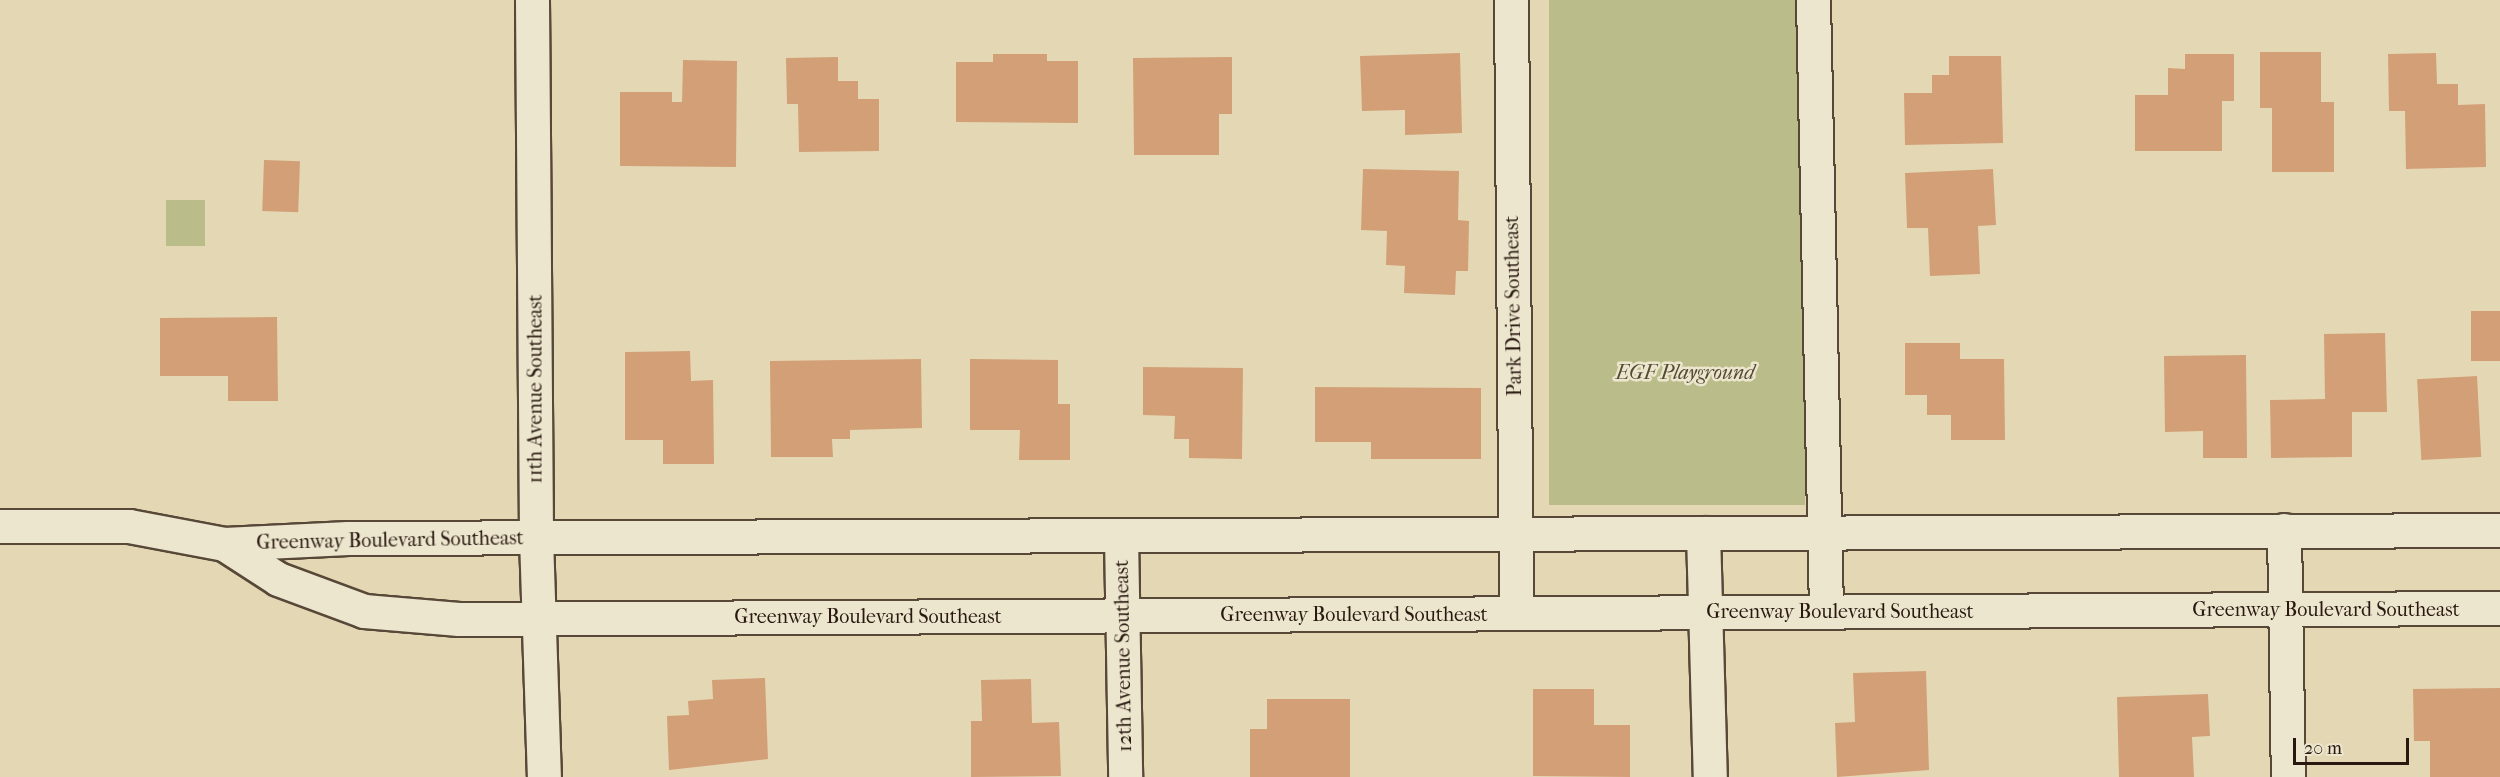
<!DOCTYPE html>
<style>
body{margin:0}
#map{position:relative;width:2500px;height:777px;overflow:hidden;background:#e4d8b4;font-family:"IM FELL French Canon",serif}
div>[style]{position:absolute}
.green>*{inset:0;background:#babd89;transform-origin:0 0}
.building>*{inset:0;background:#d29f77;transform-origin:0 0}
.roads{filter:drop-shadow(2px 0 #574838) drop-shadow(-2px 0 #574838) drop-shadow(0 2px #574838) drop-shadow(0 -2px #574838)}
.minor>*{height:33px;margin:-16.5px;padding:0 16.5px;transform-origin:16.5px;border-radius:16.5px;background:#ede6ce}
.tertiary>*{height:33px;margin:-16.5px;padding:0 16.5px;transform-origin:16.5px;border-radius:16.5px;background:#ede6ce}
span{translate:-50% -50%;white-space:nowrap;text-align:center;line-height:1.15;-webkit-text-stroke:5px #ede6ce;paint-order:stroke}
.street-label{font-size:20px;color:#28180f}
.park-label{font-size:20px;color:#544a34;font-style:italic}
.scale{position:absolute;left:2293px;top:738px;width:116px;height:27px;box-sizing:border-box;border:3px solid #28180f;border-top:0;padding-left:8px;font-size:18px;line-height:21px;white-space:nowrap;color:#28180f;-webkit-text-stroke:4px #ede6ce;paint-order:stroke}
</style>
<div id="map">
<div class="green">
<i style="left:1549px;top:0;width:256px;height:505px"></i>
<i style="left:166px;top:200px;width:39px;height:46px"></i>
</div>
<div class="building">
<i style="clip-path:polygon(2260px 52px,2321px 52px,2321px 102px,2334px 102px,2334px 172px,2272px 172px,2272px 108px,2260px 108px)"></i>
<i style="clip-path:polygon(1460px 53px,1462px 133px,1405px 135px,1405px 110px,1362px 111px,1360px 56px)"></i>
<i style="clip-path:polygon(2436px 53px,2437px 84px,2458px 84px,2458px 105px,2485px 104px,2486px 167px,2406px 169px,2405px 111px,2389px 111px,2388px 54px)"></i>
<i style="clip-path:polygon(993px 54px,1047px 54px,1047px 61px,1078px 61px,1078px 123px,956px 122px,956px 62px,993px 62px)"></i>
<i style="clip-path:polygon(2185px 54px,2234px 54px,2234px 101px,2222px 101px,2222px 151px,2135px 151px,2135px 95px,2168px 95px,2168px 68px,2185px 69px)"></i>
<i style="clip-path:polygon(1949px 56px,2001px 56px,2003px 143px,1905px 145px,1904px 93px,1932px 93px,1932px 75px,1949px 75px)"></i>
<i style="clip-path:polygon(838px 57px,838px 81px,858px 81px,858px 99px,879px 99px,879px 151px,799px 152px,798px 104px,787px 104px,786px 58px)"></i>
<i style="clip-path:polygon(1232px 57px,1232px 114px,1219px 114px,1219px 155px,1134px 155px,1133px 58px)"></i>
<i style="clip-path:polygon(683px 60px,737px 61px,736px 167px,620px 166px,620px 92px,672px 92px,672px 102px,682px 102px)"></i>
<i style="left:264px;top:160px;width:36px;height:51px;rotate:2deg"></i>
<i style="clip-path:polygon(1363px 169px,1459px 171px,1458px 220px,1469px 221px,1468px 271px,1456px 271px,1455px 295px,1404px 293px,1405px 266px,1386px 265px,1387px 231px,1361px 230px)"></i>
<i style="clip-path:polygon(1993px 169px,1996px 225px,1978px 226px,1980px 274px,1930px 276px,1928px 228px,1907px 228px,1905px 173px)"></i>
<i style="left:2471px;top:311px;width:29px;height:50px"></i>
<i style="clip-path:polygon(277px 317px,278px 401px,228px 401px,228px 376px,160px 376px,160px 318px)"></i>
<i style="clip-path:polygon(2385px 333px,2387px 412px,2352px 412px,2352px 457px,2271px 458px,2270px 400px,2325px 399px,2324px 334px)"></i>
<i style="clip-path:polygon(1905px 343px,1960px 343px,1960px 359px,2004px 359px,2005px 440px,1951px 440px,1951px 415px,1927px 415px,1927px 395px,1905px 395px)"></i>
<i style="clip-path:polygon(690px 351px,691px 381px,713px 380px,714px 464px,663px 464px,663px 440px,625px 440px,625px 352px)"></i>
<i style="clip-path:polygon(2246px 355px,2247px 458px,2203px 458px,2203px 431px,2165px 432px,2164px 356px)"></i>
<i style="clip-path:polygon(921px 359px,922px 428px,850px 430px,850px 439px,832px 439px,833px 457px,771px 457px,770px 361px)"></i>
<i style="clip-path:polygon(970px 359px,1058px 360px,1058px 404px,1070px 404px,1070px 460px,1019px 460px,1020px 430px,970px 430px)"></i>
<i style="clip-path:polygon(1143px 367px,1243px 368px,1242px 459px,1189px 458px,1189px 439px,1174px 439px,1175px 416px,1143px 415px)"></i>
<i style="left:2477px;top:376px;width:81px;height:60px;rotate:87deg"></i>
<i style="clip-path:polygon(1315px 387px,1481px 388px,1481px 459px,1371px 459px,1371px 442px,1315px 442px)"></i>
<i style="clip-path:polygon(1926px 671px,1929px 770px,1837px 777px,1835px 723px,1855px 722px,1853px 673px)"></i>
<i style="clip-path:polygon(765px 678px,768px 759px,669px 770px,667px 716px,689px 715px,688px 701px,713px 699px,712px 680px)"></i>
<i style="clip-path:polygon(1031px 679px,1032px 723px,1059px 722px,1061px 776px,971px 777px,971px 721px,982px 721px,981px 680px)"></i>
<i style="clip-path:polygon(2500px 688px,2500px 777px,2430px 777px,2430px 741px,2414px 741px,2413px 689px)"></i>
<i style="clip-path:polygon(1533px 689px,1594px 689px,1594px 725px,1630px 725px,1630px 777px,1533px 776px)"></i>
<i style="clip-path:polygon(2208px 694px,2210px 736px,2192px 737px,2194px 777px,2119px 777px,2117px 697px)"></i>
<i style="clip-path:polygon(1267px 699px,1350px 699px,1350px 777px,1250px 777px,1250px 729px,1267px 729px)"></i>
</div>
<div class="roads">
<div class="minor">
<i style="left:532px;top:0;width:538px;rotate:89.57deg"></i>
<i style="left:536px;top:538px;width:239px;rotate:88.1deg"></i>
<i style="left:1511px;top:0;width:613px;rotate:89.53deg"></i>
<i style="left:1813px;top:0;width:611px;rotate:88.78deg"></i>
<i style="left:2284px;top:530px;width:247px;rotate:89.1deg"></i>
<i style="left:1703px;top:533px;width:244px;rotate:88.4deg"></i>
<i style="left:1121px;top:536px;width:241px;rotate:89deg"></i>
</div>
<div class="tertiary">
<i style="left:0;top:526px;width:129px"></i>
<i style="left:129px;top:526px;width:97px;rotate:10.7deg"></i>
<i style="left:224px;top:544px;width:124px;rotate:-2.8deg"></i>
<i style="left:348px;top:538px;width:2152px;rotate:-0.21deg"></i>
<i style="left:224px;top:544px;width:64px;rotate:32.9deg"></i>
<i style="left:278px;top:579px;width:92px;rotate:20.4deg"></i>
<i style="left:364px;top:611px;width:95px;rotate:4.8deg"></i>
<i style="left:459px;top:619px;width:2041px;rotate:-0.31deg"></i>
</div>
</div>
<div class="street-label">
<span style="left:1513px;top:306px;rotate:-91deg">Park Drive Southeast</span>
<span style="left:535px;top:389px;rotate:-90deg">11th Avenue Southeast</span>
<span style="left:390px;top:540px;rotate:-1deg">Greenway Boulevard Southeast</span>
<span style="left:2326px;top:609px">Greenway Boulevard Southeast</span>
<span style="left:1840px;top:611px">Greenway Boulevard Southeast</span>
<span style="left:1354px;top:614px">Greenway Boulevard Southeast</span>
<span style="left:868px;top:616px">Greenway Boulevard Southeast</span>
<span style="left:1123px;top:656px;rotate:-91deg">12th Avenue Southeast</span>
</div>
<div class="park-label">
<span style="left:1685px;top:372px">EGF Playground</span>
</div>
<div class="scale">20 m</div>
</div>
